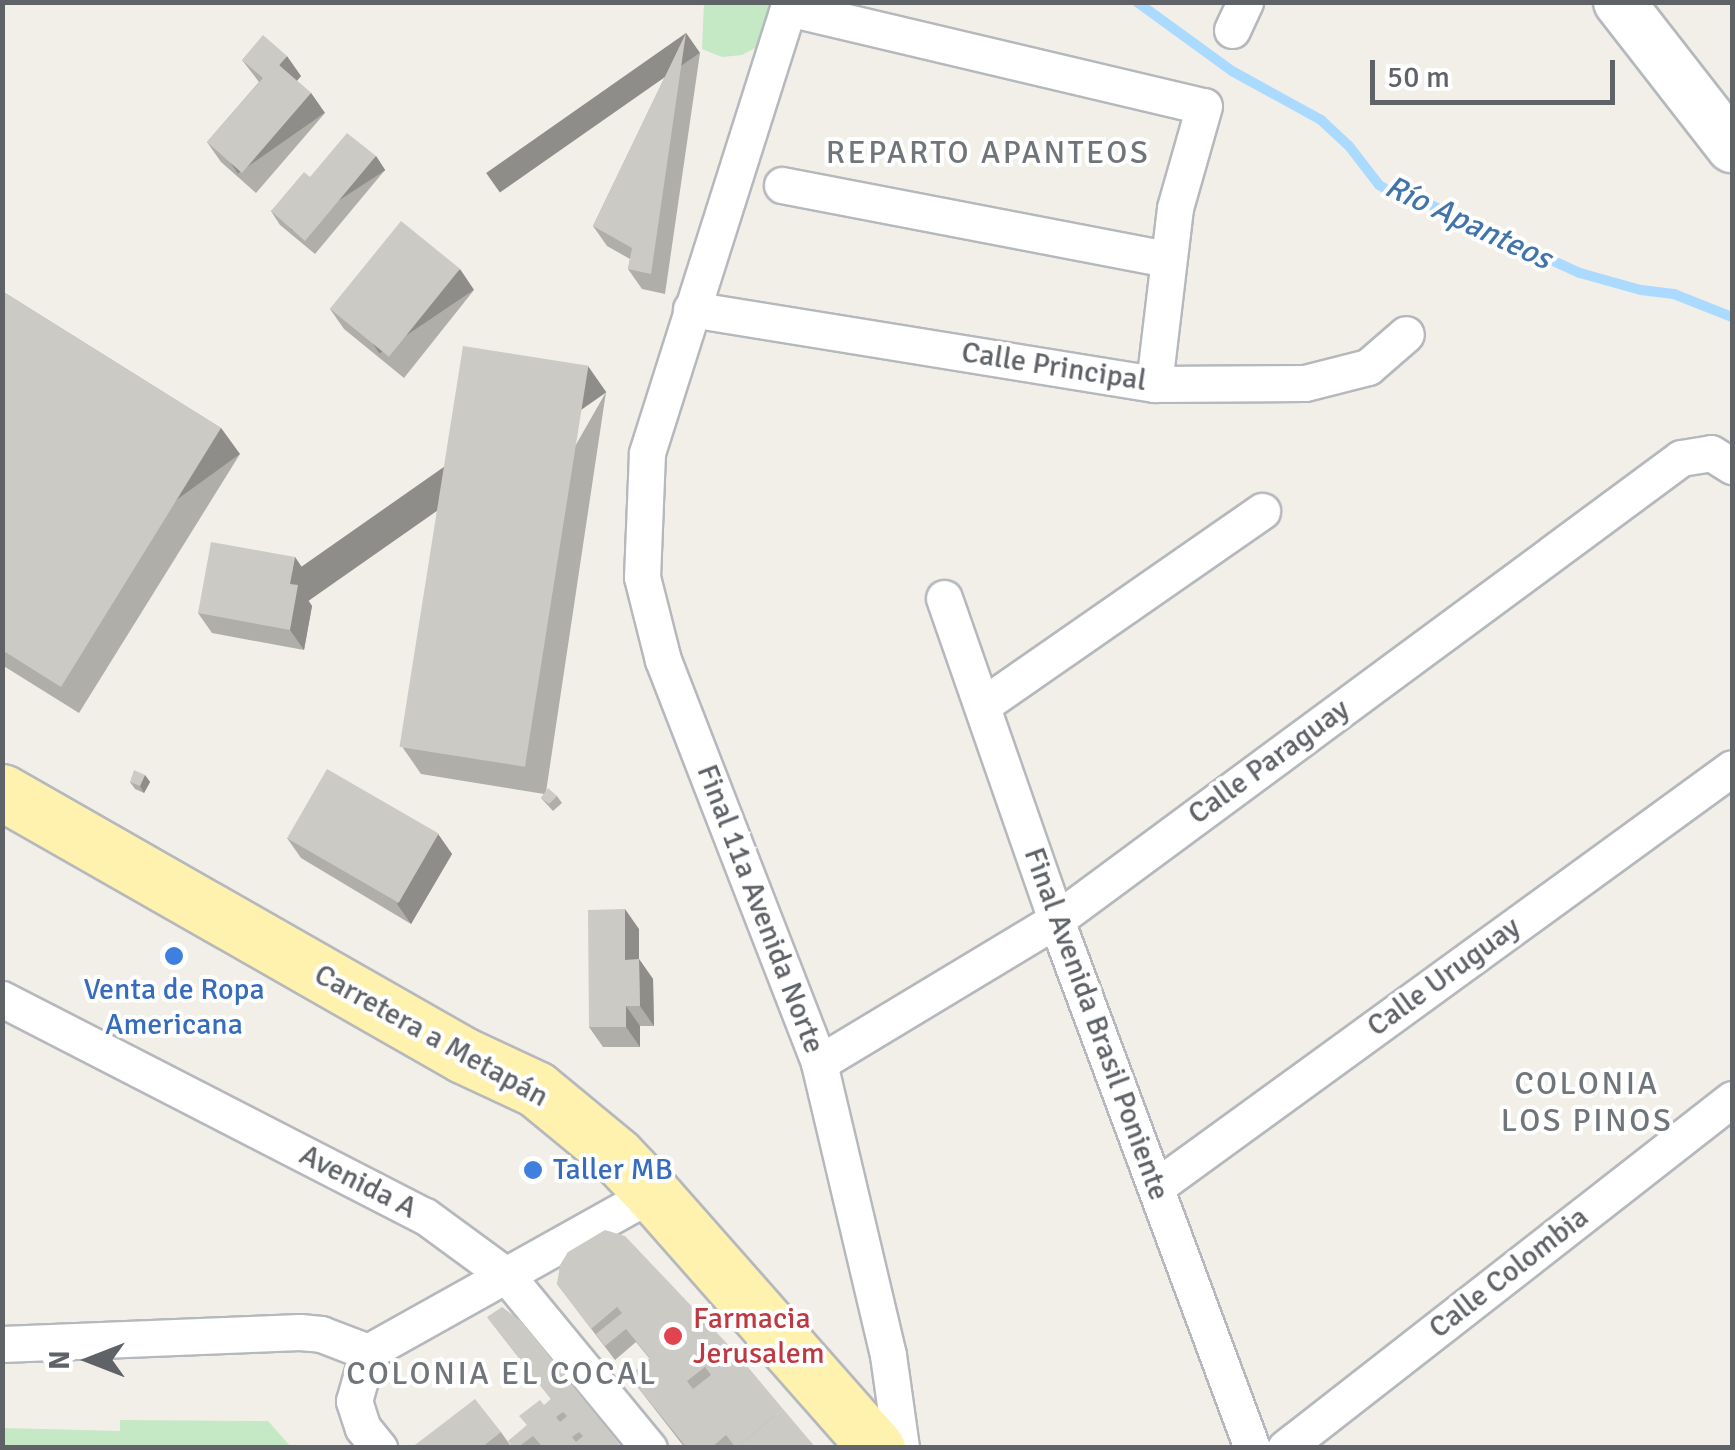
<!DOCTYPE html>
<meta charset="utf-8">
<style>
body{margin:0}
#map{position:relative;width:1735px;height:1450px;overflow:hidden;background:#f1efe8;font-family:Signika,sans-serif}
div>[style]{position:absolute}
.green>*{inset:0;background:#c5e8c5}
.stream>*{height:10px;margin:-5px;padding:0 5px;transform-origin:5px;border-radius:5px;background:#aadaff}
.roads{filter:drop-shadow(2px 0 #b5b8bc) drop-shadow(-2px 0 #b5b8bc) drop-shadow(0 2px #b5b8bc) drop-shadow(0 -2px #b5b8bc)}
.street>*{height:35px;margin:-17.5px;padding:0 17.5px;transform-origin:17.5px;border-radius:17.5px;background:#fff}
.secondary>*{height:50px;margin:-25px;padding:0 25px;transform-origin:25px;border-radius:25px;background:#fff}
.primary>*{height:55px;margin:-27.5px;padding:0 27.5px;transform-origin:27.5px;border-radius:27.5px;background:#fff2af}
.wall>*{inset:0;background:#afaea9}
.shaded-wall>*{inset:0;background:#8f8d8a;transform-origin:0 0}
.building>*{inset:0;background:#cccac5;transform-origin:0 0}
.dots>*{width:28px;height:28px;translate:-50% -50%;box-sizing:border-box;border:5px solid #fff;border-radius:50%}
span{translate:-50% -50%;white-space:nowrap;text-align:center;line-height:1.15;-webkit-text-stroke:8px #fff;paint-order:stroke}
.street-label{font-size:30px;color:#5f6368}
.shop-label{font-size:30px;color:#366cbe}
.left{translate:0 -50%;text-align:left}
.health-label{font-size:30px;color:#be3a42}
.neighbourhood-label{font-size:32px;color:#70757a;letter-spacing:2.5px}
.water-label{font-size:32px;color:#4174aa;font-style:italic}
.frame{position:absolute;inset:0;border:5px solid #5f6368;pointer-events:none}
.north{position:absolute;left:40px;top:1310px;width:100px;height:100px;-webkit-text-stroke:8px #fff;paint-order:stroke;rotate:270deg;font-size:28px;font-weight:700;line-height:40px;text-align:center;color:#5f6368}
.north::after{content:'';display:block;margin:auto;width:35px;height:45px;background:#5f6368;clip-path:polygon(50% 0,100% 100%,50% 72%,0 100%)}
.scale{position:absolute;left:1370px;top:60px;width:245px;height:45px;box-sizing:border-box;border:5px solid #5f6368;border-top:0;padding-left:12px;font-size:30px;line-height:35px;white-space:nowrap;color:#5f6368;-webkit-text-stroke:8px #fff;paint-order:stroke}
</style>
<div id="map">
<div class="green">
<i style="clip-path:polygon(704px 3px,773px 3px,759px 46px,742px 55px,722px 57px,702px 49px)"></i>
<i style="clip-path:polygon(120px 1420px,268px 1421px,291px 1447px,3px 1447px,3px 1428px,120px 1431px)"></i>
</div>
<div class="stream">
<i style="left:1137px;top:2px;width:117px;rotate:36deg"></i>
<i style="left:1232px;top:71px;width:102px;rotate:28.8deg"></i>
<i style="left:1321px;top:120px;width:38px;rotate:43deg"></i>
<i style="left:1349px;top:146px;width:49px;rotate:52.4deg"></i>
<i style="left:1379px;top:185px;width:20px;rotate:30deg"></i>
<i style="left:1396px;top:195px;width:34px;rotate:15deg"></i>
<i style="left:1429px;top:204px;width:166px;rotate:24.6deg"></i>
<i style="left:1580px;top:273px;width:63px;rotate:15.6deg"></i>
<i style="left:1641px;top:290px;width:33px;rotate:7deg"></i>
<i style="left:1674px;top:294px;width:62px;rotate:21.6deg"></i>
</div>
<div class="roads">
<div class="street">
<i style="left:790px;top:2px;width:473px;rotate:107.6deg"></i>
<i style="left:647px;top:453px;width:124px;rotate:92.3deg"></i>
<i style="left:642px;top:577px;width:86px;rotate:75.8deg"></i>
<i style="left:663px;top:660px;width:432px;rotate:68.8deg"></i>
<i style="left:819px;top:1063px;width:300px;rotate:76.7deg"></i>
<i style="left:888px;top:1355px;width:94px;rotate:82deg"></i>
<i style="left:788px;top:8px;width:427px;rotate:13.3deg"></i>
<i style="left:1204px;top:106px;width:106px;rotate:105.9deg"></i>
<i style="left:1175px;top:208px;width:177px;rotate:96.8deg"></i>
<i style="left:1232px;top:30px;width:31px;rotate:-65deg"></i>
<i style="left:782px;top:185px;width:392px;rotate:10.9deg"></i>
<i style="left:691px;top:309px;width:469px;rotate:9.2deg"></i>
<i style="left:1154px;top:384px;width:151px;rotate:-0.4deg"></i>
<i style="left:1305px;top:383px;width:65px;rotate:-14.3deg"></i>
<i style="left:1368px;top:367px;width:50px;rotate:-41deg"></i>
<i style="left:944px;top:598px;width:341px;rotate:70.8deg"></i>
<i style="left:1056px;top:920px;width:563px;rotate:69.63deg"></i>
<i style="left:983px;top:705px;width:340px;rotate:-34.8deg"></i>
<i style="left:2px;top:999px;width:475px;rotate:27.2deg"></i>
<i style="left:425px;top:1216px;width:102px;rotate:36.2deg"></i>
<i style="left:507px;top:1276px;width:223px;rotate:50.5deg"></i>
<i style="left:819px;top:1063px;width:277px;rotate:-31.1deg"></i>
<i style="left:1056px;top:920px;width:777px;rotate:-36.47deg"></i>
<i style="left:1681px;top:458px;width:30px;rotate:-9deg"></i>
<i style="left:1711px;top:453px;width:25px;rotate:32deg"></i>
<i style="left:1156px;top:1187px;width:712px;rotate:-36.03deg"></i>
<i style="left:2px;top:1344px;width:298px;rotate:-2.3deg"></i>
<i style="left:300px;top:1332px;width:21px;rotate:5deg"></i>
<i style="left:321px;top:1334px;width:50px;rotate:21deg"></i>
<i style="left:368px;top:1352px;width:325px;rotate:-29.2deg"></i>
<i style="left:368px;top:1352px;width:51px;rotate:105.9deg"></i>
<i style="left:354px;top:1401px;width:28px;rotate:72deg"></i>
<i style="left:363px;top:1428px;width:26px;rotate:51deg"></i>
<i style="left:1285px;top:1448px;width:567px;rotate:-37.98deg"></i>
</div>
<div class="secondary">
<i style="left:1619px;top:2px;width:184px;rotate:52.1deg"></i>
</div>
<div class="primary">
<i style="left:2px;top:792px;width:531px;rotate:29.7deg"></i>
<i style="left:463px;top:1055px;width:81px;rotate:25deg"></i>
<i style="left:536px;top:1089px;width:104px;rotate:39.5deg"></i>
<i style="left:616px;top:1155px;width:52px;rotate:46.5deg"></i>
<i style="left:652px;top:1193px;width:340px;rotate:48.6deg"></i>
</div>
</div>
<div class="wall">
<i style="clip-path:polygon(686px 33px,700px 53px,665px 294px,642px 289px,628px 269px,630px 259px,607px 246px,593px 226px)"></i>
<i style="clip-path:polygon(242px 60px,301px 76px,297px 81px,311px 93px,325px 113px,256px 193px,221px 162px,207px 142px,259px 82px)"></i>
<i style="clip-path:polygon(376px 156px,385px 170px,315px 254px,280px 225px,271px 211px,310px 177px)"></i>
<i style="clip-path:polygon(474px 290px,404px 378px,344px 329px,330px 309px)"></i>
<i style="clip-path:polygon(2px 291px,221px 428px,240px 454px,79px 713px,2px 665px)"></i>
<i style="clip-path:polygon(606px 392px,546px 792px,557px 796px,562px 803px,553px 811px,541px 798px,544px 794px,421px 774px,403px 748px)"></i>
<i style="clip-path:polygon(295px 557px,309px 578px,306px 597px,312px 606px,304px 650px,212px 633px,198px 613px)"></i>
<i style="clip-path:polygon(145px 775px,150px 782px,144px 793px,135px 789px,130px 782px)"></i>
<i style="clip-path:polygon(438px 834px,452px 854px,411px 924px,301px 858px,287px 838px)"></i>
<i style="clip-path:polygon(639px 929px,639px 959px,653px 979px,654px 1026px,640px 1026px,640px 1047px,603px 1047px,589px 1027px)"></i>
<i style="clip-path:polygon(568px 1252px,816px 1448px,685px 1448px,629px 1376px,650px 1359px,636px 1342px,615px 1360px,557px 1284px)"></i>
<i style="clip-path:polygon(487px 1317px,622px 1448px,512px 1448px,526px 1426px,551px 1399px)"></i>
<i style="clip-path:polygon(501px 1432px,510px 1445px,507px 1448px,416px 1448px)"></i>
</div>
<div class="shaded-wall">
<i style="left:686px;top:33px;width:24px;height:244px;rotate:55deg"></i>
<i style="clip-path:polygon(287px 56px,301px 76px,293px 85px,279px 65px)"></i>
<i style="left:311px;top:93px;width:24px;height:106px;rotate:55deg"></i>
<i style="left:376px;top:156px;width:17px;height:111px;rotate:57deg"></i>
<i style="left:460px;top:269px;width:25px;height:114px;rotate:56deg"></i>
<i style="left:588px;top:366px;width:32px;height:407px;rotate:55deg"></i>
<i style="left:221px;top:428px;width:32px;height:304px;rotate:54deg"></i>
<i style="clip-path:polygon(295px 557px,309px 578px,306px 597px,312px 606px,304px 650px,290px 630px,290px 584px)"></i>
<i style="clip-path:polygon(145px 775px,150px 782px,144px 793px,140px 786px)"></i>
<i style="clip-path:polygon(438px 834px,452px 854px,411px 924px,397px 904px)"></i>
<i style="clip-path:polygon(625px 909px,639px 929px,639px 980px,625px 960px)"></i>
<i style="clip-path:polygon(639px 959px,653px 979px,654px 1026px,640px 1006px)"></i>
<i style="clip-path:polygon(626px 1006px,640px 1026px,640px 1047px,626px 1027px)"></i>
</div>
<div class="building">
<i style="clip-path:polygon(686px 33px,651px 274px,628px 269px,632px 248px,593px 226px)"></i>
<i style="clip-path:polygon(263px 35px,287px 56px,279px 65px,311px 93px,242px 173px,207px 142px,263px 78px,242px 60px)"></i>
<i style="clip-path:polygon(347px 133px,376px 156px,305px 241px,271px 211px,304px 172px,310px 177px)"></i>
<i style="left:401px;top:221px;width:76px;height:113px;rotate:39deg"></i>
<i style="clip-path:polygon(2px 291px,221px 428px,61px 687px,2px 650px)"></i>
<i style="left:463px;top:346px;width:127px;height:406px;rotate:9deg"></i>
<i style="clip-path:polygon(211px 542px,295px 557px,290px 584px,298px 585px,290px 630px,198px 613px)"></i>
<i style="left:327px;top:769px;width:129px;height:80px;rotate:30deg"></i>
<i style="clip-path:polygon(134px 770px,145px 775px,140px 786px,130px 782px)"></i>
<i style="clip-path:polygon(548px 788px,557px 796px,549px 804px,541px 798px)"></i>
<i style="clip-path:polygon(625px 909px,625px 960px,639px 959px,640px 1006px,626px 1006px,626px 1027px,589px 1027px,588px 910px)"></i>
<i style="clip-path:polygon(evenodd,605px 1230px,625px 1236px,737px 1354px,783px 1409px,736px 1448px,726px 1435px,711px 1448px,687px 1448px,629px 1376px,650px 1358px,626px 1329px,605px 1346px,596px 1334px,622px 1313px,617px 1307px,591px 1329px,557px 1284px,560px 1265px,568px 1252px,605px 1230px,705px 1367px,711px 1375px,693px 1389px,687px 1381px,705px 1367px)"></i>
<i style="clip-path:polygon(evenodd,502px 1307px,522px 1322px,622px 1448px,538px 1448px,541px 1445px,533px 1436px,517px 1448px,513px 1448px,508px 1441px,527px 1425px,519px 1416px,540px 1400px,544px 1405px,551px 1399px,487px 1317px,502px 1307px,563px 1412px,567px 1416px,560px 1422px,556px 1417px,563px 1412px,502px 1307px,579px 1432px,583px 1436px,576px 1442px,572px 1437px,579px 1432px)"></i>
<i style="clip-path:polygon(475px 1399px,501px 1432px,481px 1448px,416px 1448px,415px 1445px)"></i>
<i style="clip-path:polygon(783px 1409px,816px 1448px,736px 1448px)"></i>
</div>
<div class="dots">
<i style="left:174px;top:956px;background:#3f7fe0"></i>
<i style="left:533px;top:1170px;background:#3f7fe0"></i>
<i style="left:673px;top:1336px;background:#e0444e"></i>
</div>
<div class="street-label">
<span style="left:1054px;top:367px;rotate:9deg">Calle Principal</span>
<span style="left:1269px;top:762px;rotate:-36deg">Calle Paraguay</span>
<span style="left:760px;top:909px;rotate:69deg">Final 11a Avenida Norte</span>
<span style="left:1444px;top:977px;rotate:-36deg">Calle Uruguay</span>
<span style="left:1096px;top:1024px;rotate:70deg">Final Avenida Brasil Poniente</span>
<span style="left:431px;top:1036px;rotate:29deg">Carretera a Metapán</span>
<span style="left:358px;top:1182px;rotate:27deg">Avenida A</span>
<span style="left:1509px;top:1273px;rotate:-38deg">Calle Colombia</span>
</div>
<div class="shop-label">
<span style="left:174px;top:1007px">Venta de Ropa<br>Americana</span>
<span class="left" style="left:553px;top:1170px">Taller MB</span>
</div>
<div class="health-label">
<span class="left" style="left:693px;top:1336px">Farmacia<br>Jerusalem</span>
</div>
<div class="neighbourhood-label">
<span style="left:988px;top:153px">REPARTO APANTEOS</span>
<span style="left:1587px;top:1103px">COLONIA<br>LOS PINOS</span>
<span style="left:502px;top:1374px">COLONIA EL COCAL</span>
</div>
<div class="water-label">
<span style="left:1468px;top:223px;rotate:25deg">Río Apanteos</span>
</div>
<div class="frame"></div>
<div class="north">N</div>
<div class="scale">50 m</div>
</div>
